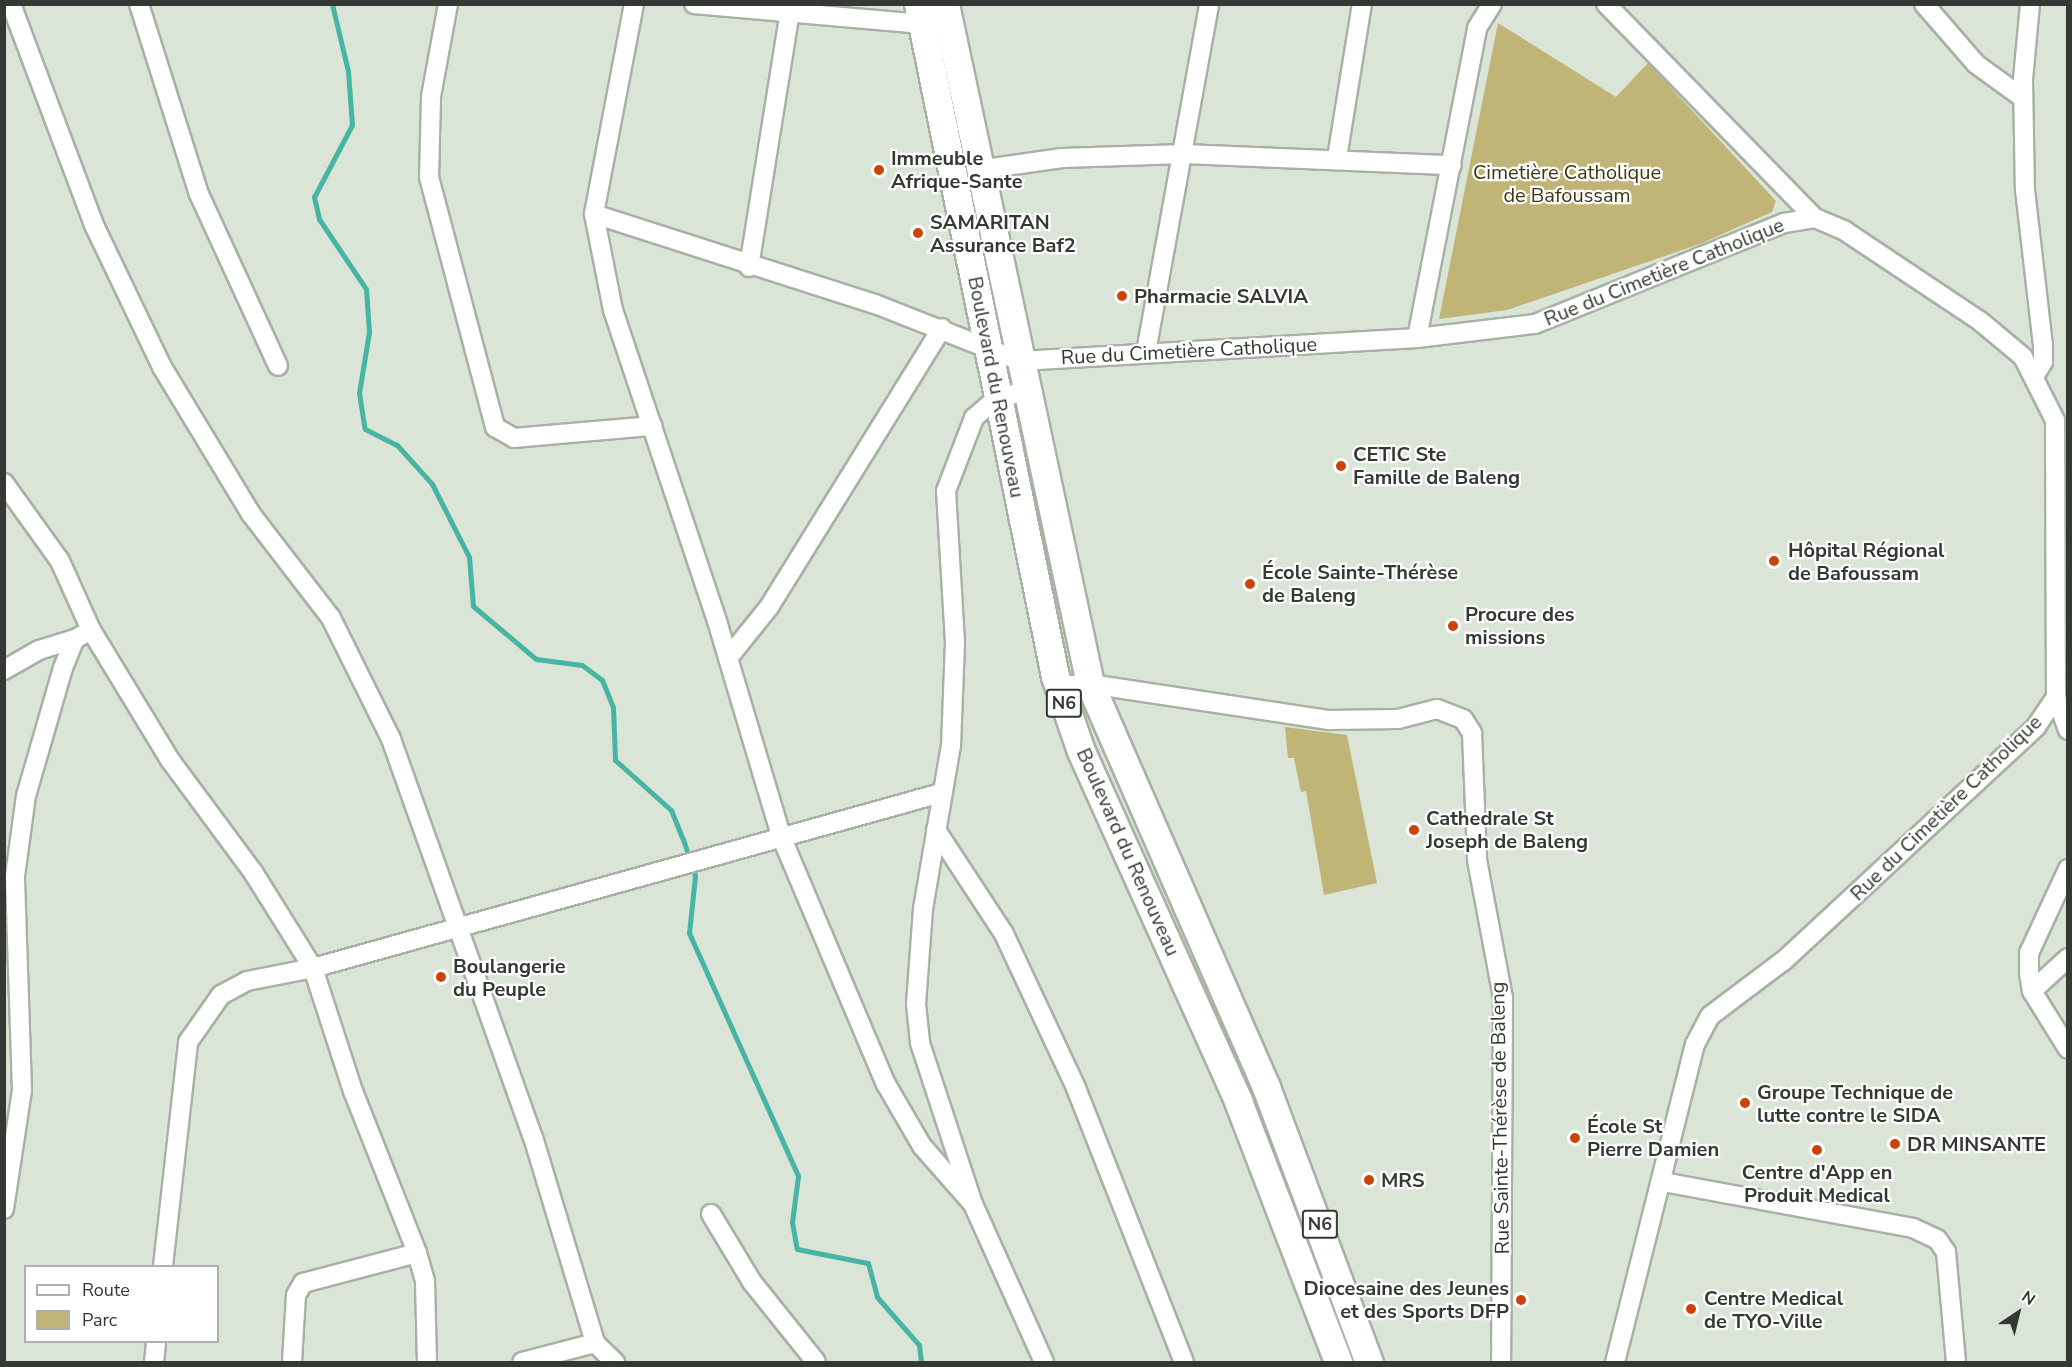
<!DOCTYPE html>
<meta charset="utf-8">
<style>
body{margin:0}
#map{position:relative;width:2072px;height:1367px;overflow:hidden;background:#dae4d7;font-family:"Nunito Sans",sans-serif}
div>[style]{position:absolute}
.green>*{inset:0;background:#c0b576}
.stream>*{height:5px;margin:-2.5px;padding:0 2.5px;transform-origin:2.5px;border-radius:2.5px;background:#46b5a3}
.roads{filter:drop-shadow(2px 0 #a7b1a4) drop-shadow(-2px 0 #a7b1a4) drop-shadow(0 2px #a7b1a4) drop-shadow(0 -2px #a7b1a4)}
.minor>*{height:18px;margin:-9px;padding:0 9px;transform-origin:9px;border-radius:9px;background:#fff}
.highway>*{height:27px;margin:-13.5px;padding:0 13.5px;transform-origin:13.5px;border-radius:13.5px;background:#fff}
.dots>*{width:16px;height:16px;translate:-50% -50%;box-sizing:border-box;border:3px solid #fff;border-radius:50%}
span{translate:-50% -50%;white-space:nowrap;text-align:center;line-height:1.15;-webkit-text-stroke:4.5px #fff;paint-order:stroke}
.shield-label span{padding:2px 4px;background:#fff;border:2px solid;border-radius:4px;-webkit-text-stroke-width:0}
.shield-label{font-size:18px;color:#343933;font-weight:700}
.poi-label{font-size:20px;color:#343933;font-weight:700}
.left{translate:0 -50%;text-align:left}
.right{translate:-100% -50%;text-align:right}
.park-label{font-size:20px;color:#3d3713}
.street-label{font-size:20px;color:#343933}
.frame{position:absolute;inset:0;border:6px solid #343933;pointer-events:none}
.legend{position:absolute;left:24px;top:1265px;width:195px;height:78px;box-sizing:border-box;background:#fff;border:2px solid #aeb0ad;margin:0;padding:8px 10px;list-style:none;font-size:18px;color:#343933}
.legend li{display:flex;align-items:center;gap:12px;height:30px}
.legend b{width:30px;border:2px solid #aeb0ad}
.north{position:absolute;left:1988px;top:1283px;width:60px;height:60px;-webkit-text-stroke:4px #fff;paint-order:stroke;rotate:35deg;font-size:16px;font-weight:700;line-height:24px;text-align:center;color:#343933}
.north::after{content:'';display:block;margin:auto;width:21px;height:27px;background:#343933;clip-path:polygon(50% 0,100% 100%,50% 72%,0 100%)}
</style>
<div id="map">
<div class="green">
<i style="clip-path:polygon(1498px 23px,1616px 97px,1648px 63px,1776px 201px,1772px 212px,1700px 244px,1507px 310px,1439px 319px)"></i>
<i style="clip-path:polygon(1285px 727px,1347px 735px,1377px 883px,1324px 895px,1306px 791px,1301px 792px,1294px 758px,1288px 758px)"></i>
</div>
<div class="stream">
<i style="left:332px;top:4px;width:69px;rotate:76.6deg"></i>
<i style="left:348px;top:71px;width:54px;rotate:85.8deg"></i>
<i style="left:352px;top:125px;width:81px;rotate:117.8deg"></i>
<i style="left:314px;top:197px;width:23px;rotate:77deg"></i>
<i style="left:319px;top:219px;width:84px;rotate:56.1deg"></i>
<i style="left:366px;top:289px;width:43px;rotate:86deg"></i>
<i style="left:369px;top:332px;width:62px;rotate:99.3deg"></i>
<i style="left:359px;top:393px;width:36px;rotate:81deg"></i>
<i style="left:365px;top:429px;width:36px;rotate:27deg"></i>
<i style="left:397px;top:445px;width:52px;rotate:48.1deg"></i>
<i style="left:432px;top:484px;width:82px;rotate:63.1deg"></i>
<i style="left:469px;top:557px;width:49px;rotate:85.3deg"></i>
<i style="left:473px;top:606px;width:82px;rotate:40.1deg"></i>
<i style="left:536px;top:659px;width:46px;rotate:7.4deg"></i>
<i style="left:582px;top:665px;width:25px;rotate:37deg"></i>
<i style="left:602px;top:680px;width:29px;rotate:68deg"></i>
<i style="left:613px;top:707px;width:53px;rotate:87.8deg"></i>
<i style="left:615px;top:760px;width:75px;rotate:41.8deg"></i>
<i style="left:671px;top:810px;width:31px;rotate:68deg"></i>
<i style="left:683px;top:839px;width:39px;rotate:72deg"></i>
<i style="left:695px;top:876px;width:57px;rotate:96deg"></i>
<i style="left:689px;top:933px;width:266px;rotate:65.8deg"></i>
<i style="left:798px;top:1176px;width:46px;rotate:97.4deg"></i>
<i style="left:792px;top:1222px;width:27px;rotate:80deg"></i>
<i style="left:797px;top:1249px;width:72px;rotate:11.2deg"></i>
<i style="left:868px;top:1263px;width:35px;rotate:75deg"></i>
<i style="left:877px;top:1297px;width:64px;rotate:48.8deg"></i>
<i style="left:919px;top:1345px;width:17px;rotate:83deg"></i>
</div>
<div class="roads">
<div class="minor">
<i style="left:11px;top:4px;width:236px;rotate:69.4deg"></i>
<i style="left:94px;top:225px;width:157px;rotate:64.4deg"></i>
<i style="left:162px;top:367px;width:172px;rotate:58.8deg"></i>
<i style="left:251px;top:514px;width:131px;rotate:52.4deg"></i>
<i style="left:331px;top:618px;width:135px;rotate:63.6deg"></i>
<i style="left:391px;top:739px;width:423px;rotate:70.4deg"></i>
<i style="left:533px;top:1137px;width:215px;rotate:73.2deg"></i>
<i style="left:595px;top:1343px;width:75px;rotate:165.4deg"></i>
<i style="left:139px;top:4px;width:199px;rotate:72.5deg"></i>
<i style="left:199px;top:194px;width:189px;rotate:65.3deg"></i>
<i style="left:448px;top:4px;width:95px;rotate:100.4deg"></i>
<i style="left:431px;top:97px;width:80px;rotate:91.4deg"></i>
<i style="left:429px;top:177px;width:259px;rotate:75.2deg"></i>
<i style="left:495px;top:427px;width:22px;rotate:30deg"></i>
<i style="left:514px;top:438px;width:139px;rotate:-5deg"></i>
<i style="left:634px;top:4px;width:214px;rotate:100.8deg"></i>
<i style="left:594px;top:214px;width:98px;rotate:78.8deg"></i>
<i style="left:613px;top:310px;width:328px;rotate:71.5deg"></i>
<i style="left:717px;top:621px;width:224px;rotate:73.4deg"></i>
<i style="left:781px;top:836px;width:269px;rotate:67.1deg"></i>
<i style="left:886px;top:1084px;width:72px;rotate:59.9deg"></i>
<i style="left:922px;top:1146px;width:77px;rotate:48.7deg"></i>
<i style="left:694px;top:4px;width:229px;rotate:5deg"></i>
<i style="left:1606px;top:4px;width:299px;rotate:45.7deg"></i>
<i style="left:1924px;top:4px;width:79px;rotate:49.1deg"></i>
<i style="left:1976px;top:64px;width:58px;rotate:35.9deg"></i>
<i style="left:2030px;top:4px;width:76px;rotate:95.3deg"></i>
<i style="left:2023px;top:80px;width:110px;rotate:89deg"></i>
<i style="left:2025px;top:190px;width:156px;rotate:83.4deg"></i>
<i style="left:2043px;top:345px;width:17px;rotate:90deg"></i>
<i style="left:2043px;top:362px;width:15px;rotate:122deg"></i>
<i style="left:1337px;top:158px;width:156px;rotate:-80.8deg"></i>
<i style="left:978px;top:170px;width:85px;rotate:-8.1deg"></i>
<i style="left:1062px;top:158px;width:122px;rotate:-1.9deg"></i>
<i style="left:1184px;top:154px;width:268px;rotate:2.4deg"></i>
<i style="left:594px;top:214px;width:295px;rotate:17.8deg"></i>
<i style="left:875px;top:304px;width:156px;rotate:21.5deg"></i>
<i style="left:1020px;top:361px;width:398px;rotate:-3.3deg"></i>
<i style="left:1417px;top:338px;width:119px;rotate:-6.8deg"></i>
<i style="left:1535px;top:324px;width:269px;rotate:-22.1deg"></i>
<i style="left:1784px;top:223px;width:31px;rotate:-9deg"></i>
<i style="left:1815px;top:218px;width:33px;rotate:23deg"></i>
<i style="left:1845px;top:231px;width:162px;rotate:33.7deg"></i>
<i style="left:1980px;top:321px;width:56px;rotate:39.9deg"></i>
<i style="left:2023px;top:357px;width:71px;rotate:63.1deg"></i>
<i style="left:2055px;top:420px;width:277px;rotate:89.8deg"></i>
<i style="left:2056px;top:697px;width:36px;rotate:124deg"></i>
<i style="left:2036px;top:727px;width:345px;rotate:137.2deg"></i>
<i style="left:1783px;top:961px;width:91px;rotate:143deg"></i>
<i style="left:1710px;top:1016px;width:32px;rotate:118deg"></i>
<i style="left:1695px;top:1044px;width:328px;rotate:104.1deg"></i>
<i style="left:749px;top:267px;width:253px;rotate:-80.9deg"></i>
<i style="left:1417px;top:338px;width:316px;rotate:-79deg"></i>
<i style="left:1477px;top:28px;width:28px;rotate:-58deg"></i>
<i style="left:1146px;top:352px;width:354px;rotate:-79.7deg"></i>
<i style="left:1026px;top:392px;width:28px;rotate:170deg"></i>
<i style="left:998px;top:397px;width:32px;rotate:139deg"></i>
<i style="left:974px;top:418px;width:78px;rotate:111deg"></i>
<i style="left:946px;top:491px;width:151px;rotate:86.6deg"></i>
<i style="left:955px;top:642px;width:103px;rotate:92.2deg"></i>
<i style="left:951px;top:745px;width:166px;rotate:99.7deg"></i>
<i style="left:923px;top:909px;width:95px;rotate:94.2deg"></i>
<i style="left:916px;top:1004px;width:39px;rotate:84deg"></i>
<i style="left:920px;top:1043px;width:169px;rotate:71.8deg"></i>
<i style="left:973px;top:1204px;width:173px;rotate:65.8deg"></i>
<i style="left:4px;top:483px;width:96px;rotate:54.3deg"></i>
<i style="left:60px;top:561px;width:76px;rotate:65.8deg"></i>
<i style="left:91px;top:630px;width:152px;rotate:58.7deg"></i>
<i style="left:170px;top:760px;width:139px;rotate:53.5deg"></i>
<i style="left:253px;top:872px;width:113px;rotate:58deg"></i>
<i style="left:313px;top:968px;width:129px;rotate:72deg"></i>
<i style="left:353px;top:1091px;width:174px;rotate:68.4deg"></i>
<i style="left:417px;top:1253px;width:29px;rotate:74deg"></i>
<i style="left:425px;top:1281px;width:81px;rotate:88.6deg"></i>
<i style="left:728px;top:658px;width:65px;rotate:-51.2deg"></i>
<i style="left:769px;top:607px;width:328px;rotate:-58.2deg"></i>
<i style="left:4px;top:670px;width:40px;rotate:-29.7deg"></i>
<i style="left:39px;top:650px;width:38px;rotate:-17deg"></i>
<i style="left:1058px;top:686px;width:32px;rotate:-4deg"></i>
<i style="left:1090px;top:684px;width:242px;rotate:8.6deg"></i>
<i style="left:1329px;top:720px;width:69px;rotate:-0.8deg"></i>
<i style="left:1398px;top:719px;width:40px;rotate:-14.4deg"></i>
<i style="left:1437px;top:709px;width:28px;rotate:21deg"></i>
<i style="left:1463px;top:719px;width:17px;rotate:57deg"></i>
<i style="left:1472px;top:733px;width:127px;rotate:87.7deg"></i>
<i style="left:1477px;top:860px;width:140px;rotate:79.3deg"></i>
<i style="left:1503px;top:998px;width:364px;rotate:90.3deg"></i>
<i style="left:2056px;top:697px;width:35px;rotate:70deg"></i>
<i style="left:936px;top:830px;width:124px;rotate:56.8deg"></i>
<i style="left:1004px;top:934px;width:170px;rotate:64.9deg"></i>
<i style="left:1076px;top:1088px;width:295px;rotate:68.5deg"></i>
<i style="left:2068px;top:869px;width:93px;rotate:114.9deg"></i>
<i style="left:2029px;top:953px;width:20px;rotate:90deg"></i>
<i style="left:2029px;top:973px;width:18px;rotate:81deg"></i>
<i style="left:2032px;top:991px;width:68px;rotate:58.2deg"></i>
<i style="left:2032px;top:991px;width:49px;rotate:-42.5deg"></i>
<i style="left:1663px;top:1182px;width:254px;rotate:10.4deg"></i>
<i style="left:1913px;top:1228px;width:26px;rotate:25deg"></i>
<i style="left:1937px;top:1239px;width:16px;rotate:55deg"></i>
<i style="left:1946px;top:1252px;width:110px;rotate:84.8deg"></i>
<i style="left:4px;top:1209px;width:120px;rotate:-81.4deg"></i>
<i style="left:22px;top:1090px;width:214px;rotate:-91.9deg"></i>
<i style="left:15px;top:876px;width:81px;rotate:-82.2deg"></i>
<i style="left:26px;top:796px;width:133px;rotate:-73.9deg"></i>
<i style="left:63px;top:668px;width:31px;rotate:-68deg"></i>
<i style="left:75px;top:639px;width:18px;rotate:-29deg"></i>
<i style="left:711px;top:1214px;width:79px;rotate:58.9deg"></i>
<i style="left:752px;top:1282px;width:102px;rotate:51.3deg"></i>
<i style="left:163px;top:1266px;width:225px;rotate:-83.6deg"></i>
<i style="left:188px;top:1042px;width:57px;rotate:-54.9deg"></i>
<i style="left:221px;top:995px;width:30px;rotate:-28deg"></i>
<i style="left:247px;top:981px;width:67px;rotate:-11.1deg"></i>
<i style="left:313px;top:968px;width:652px;rotate:-15.57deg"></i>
<i style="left:595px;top:1343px;width:28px;rotate:44deg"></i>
<i style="left:154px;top:1362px;width:20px;rotate:-84deg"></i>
<i style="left:292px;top:1362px;width:67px;rotate:-86.6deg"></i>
<i style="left:296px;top:1295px;width:14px;rotate:-60deg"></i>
<i style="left:303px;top:1283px;width:118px;rotate:-14.7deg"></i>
</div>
<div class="highway">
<i style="left:918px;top:4px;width:686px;rotate:78.48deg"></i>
<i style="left:1055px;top:676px;width:79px;rotate:70.9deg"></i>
<i style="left:1081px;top:751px;width:384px;rotate:65.8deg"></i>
<i style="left:1238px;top:1101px;width:280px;rotate:69deg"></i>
<i style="left:945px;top:4px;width:695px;rotate:77.96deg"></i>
<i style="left:1090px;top:684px;width:440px;rotate:66.4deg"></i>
<i style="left:1266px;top:1087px;width:294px;rotate:69.5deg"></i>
</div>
</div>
<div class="dots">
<i style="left:879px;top:170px;background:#ca4408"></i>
<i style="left:918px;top:233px;background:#ca4408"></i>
<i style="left:1122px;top:296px;background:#ca4408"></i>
<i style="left:1341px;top:466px;background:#ca4408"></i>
<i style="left:1774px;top:561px;background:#ca4408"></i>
<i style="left:1250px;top:584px;background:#ca4408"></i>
<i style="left:1453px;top:626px;background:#ca4408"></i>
<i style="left:1414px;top:830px;background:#ca4408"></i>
<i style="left:441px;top:977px;background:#ca4408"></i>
<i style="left:1745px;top:1103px;background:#ca4408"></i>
<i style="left:1575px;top:1138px;background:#ca4408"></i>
<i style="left:1895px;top:1144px;background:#ca4408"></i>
<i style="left:1817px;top:1150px;background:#ca4408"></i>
<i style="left:1369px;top:1180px;background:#ca4408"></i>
<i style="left:1521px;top:1300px;background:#ca4408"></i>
<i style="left:1691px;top:1309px;background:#ca4408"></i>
</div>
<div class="shield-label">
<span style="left:1064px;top:703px">N6</span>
<span style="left:1320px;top:1224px">N6</span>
</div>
<div class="poi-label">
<span class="left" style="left:891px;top:170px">Immeuble<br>Afrique-Sante</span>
<span class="left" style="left:930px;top:234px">SAMARITAN<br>Assurance Baf2</span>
<span class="left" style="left:1134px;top:296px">Pharmacie SALVIA</span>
<span class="left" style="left:1353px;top:466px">CETIC Ste<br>Famille de Baleng</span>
<span class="left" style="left:1788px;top:562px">Hôpital Régional<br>de Bafoussam</span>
<span class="left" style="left:1262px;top:584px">École Sainte-Thérèse<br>de Baleng</span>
<span class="left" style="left:1465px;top:626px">Procure des<br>missions</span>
<span class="left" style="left:1426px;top:830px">Cathedrale St<br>Joseph de Baleng</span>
<span class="left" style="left:453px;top:978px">Boulangerie<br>du Peuple</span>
<span class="left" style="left:1757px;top:1104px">Groupe Technique de<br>lutte contre le SIDA</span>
<span class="left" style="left:1587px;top:1138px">École St<br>Pierre Damien</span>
<span class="left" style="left:1907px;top:1144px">DR MINSANTE</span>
<span style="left:1817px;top:1184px">Centre d'App en<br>Produit Medical</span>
<span class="left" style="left:1381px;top:1180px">MRS</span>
<span class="right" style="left:1509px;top:1300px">Diocesaine des Jeunes<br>et des Sports DFP</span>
<span class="left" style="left:1704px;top:1310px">Centre Medical<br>de TYO-Ville</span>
</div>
<div class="park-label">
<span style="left:1567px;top:184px">Cimetière Catholique<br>de Bafoussam</span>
</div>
<div class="street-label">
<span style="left:1664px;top:272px;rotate:-22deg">Rue du Cimetière Catholique</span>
<span style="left:1189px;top:351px;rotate:-3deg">Rue du Cimetière Catholique</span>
<span style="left:996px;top:387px;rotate:79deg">Boulevard du Renouveau</span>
<span style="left:1946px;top:808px;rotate:-44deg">Rue du Cimetière Catholique</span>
<span style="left:1128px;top:852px;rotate:66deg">Boulevard du Renouveau</span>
<span style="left:1500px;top:1118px;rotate:-91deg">Rue Sainte-Thérèse de Baleng</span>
</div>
<div class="frame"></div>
<ul class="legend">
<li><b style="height:8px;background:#fff"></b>Route</li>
<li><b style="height:16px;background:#c0b576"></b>Parc</li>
</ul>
<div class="north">N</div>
</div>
